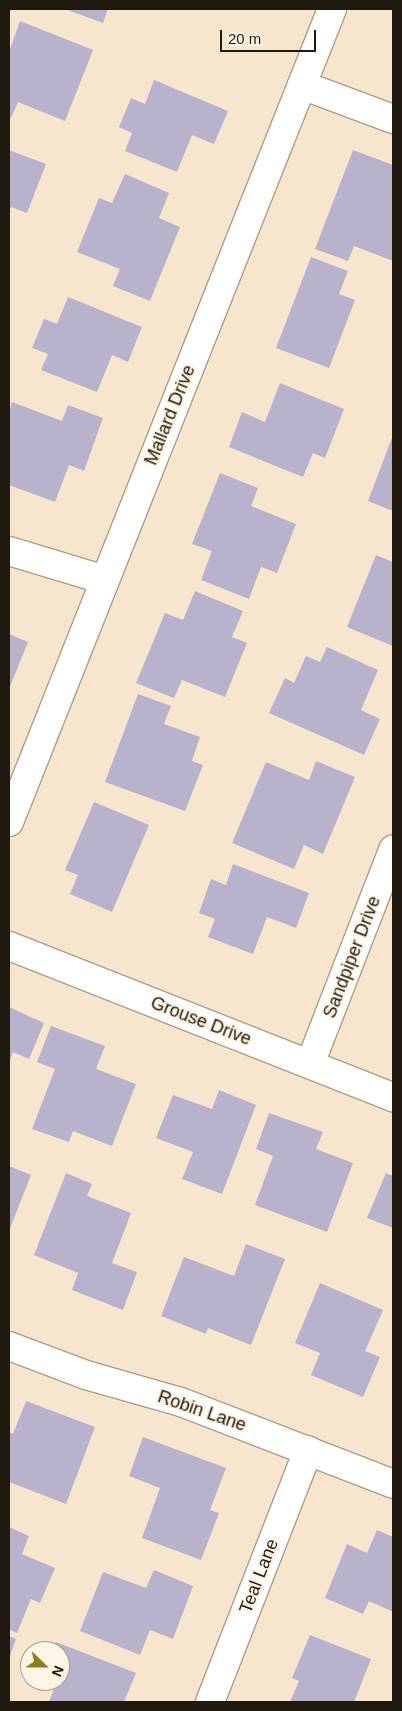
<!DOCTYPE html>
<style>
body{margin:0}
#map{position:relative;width:402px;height:1711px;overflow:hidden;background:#f7e6cd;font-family:Arial,sans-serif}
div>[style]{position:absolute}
.building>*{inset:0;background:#b9b2cd}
.roads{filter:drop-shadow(1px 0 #ac9d85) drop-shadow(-1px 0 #ac9d85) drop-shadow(0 1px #ac9d85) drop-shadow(0 -1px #ac9d85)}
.street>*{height:28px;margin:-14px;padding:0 14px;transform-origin:14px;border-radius:14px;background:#fff}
span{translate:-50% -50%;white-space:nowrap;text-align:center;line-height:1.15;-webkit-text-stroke:4.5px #fef4e5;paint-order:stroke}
.street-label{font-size:18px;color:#1f1910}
.frame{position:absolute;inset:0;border:10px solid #1f1910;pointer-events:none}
.north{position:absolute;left:20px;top:1641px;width:50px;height:50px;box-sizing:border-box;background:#fef4e5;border:1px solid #a59c90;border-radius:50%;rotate:112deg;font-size:14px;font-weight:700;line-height:20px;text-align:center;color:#1f1910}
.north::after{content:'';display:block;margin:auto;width:18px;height:22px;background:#8c7d23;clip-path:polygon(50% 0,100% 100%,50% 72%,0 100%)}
.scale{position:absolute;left:220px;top:30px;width:96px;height:22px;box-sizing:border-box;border:2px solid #1f1910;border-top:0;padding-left:6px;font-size:15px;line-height:18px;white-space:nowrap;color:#1f1910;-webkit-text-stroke:4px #fef4e5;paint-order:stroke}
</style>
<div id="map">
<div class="building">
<i style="clip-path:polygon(65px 9px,108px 9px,103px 23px)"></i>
<i style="clip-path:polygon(20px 21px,93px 50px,65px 121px,18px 102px,11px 118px,9px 117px,9px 52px)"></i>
<i style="clip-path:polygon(154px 80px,228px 111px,214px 144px,192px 135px,177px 172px,125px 151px,132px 133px,119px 127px,131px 98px,145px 104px)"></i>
<i style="clip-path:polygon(9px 150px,46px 164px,27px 213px,11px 207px,9px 212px)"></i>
<i style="clip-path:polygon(353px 150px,393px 165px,393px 261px,354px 246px,348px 261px,315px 249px)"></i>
<i style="clip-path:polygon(125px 174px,169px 193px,159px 218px,180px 227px,150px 301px,113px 286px,120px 269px,77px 252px,99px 198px,112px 203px)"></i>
<i style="clip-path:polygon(311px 257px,348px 271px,339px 294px,355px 300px,329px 368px,276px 348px)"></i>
<i style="clip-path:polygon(68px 297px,142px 327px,128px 362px,112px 355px,97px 392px,41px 370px,48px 354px,32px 348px,44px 319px,57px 324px)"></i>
<i style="clip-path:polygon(280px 383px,344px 409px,325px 458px,313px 453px,303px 477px,229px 447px,242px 412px,265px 422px)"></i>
<i style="clip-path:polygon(12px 402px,62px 421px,68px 405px,103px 418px,84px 471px,69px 465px,55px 502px,9px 485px,9px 411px)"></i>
<i style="clip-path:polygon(393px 435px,393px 511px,368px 501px)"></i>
<i style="clip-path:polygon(220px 473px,258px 488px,251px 506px,296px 524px,277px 573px,261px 567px,249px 599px,201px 580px,212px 551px,192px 544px)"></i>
<i style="clip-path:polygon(376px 555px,393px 562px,393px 646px,347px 627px)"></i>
<i style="clip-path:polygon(195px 591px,243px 611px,232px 637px,247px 643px,225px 697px,182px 680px,174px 698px,136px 683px,165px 613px,183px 620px)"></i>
<i style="clip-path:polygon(9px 634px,28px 642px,9px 689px)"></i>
<i style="clip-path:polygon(327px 647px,378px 670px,361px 710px,380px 719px,364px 755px,269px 713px,285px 678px,294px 683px,306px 656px,320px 662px)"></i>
<i style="clip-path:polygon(138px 694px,171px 706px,164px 724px,200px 737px,192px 761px,203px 765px,185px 811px,105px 782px)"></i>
<i style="clip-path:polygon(316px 761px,355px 777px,323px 854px,304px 845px,294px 869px,232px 843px,266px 762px,309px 780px)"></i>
<i style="clip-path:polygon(94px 802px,149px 825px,112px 912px,70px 894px,78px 875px,65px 870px)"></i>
<i style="clip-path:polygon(233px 864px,309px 893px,296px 928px,267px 917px,253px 954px,208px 937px,215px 919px,199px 913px,211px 879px,226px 885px)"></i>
<i style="clip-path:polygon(9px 1007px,44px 1023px,29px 1059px,13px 1052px,9px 1063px)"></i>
<i style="clip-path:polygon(51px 1026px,105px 1046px,96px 1069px,136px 1084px,112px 1146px,73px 1131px,69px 1142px,32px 1129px,55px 1069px,37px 1062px)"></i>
<i style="clip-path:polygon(219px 1090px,256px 1105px,222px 1194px,182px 1179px,193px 1152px,156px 1138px,173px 1095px,212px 1109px)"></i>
<i style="clip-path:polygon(269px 1113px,323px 1132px,316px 1149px,353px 1163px,327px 1232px,255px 1205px,273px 1156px,256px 1149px)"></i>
<i style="clip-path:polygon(9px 1166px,31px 1175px,9px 1231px)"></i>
<i style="clip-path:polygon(66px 1173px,92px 1184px,87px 1196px,131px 1213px,112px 1263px,137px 1272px,123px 1310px,72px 1290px,78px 1273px,34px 1255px)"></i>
<i style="clip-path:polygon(386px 1173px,393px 1176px,393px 1228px,367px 1218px)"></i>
<i style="clip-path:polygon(246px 1244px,285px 1259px,251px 1345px,208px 1328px,206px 1334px,161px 1316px,184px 1257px,234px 1276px)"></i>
<i style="clip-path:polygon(320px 1283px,383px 1310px,365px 1351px,380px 1357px,363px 1397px,311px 1375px,320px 1353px,295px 1343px)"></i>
<i style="clip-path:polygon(26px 1401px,95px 1427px,66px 1504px,9px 1482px,9px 1432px,13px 1434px)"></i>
<i style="clip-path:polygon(143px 1437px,226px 1468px,210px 1510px,219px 1513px,201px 1560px,142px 1538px,160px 1488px,129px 1476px)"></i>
<i style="clip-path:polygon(9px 1527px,29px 1536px,22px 1554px,55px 1568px,40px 1603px,31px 1599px,17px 1633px,9px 1629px)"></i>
<i style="clip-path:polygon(377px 1530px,393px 1537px,393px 1612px,369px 1601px,363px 1614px,325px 1598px,347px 1544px,367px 1553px)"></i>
<i style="clip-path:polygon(154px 1570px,193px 1586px,173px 1639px,150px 1630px,140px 1655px,80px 1631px,103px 1572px,146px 1588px)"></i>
<i style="clip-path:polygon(310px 1635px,371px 1659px,354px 1702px,290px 1702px,299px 1681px,292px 1678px)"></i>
<i style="clip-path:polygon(9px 1636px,16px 1639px,9px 1659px)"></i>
<i style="clip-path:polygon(56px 1642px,136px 1673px,124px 1702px,49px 1702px,57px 1681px,60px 1681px,60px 1651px,53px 1651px)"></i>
</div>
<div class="roads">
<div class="street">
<i style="left:302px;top:85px;width:97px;rotate:20.5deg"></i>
<i style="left:9px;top:551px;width:100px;rotate:16.8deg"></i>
<i style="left:9px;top:822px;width:875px;rotate:-68.33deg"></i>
<i style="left:9px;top:946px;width:413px;rotate:21.5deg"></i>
<i style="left:310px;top:1064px;width:230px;rotate:-68.8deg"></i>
<i style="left:9px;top:1346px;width:82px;rotate:20.6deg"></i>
<i style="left:86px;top:1375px;width:99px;rotate:15.9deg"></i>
<i style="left:181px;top:1402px;width:227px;rotate:21.1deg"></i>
<i style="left:210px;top:1702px;width:270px;rotate:-68.7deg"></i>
</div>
</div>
<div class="street-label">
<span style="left:170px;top:415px;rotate:-68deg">Mallard Drive</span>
<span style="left:352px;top:957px;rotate:-69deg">Sandpiper Drive</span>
<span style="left:201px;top:1021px;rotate:21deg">Grouse Drive</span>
<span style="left:202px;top:1411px;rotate:19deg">Robin Lane</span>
<span style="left:259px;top:1576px;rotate:-69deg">Teal Lane</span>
</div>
<div class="frame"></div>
<div class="north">N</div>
<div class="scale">20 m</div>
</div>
